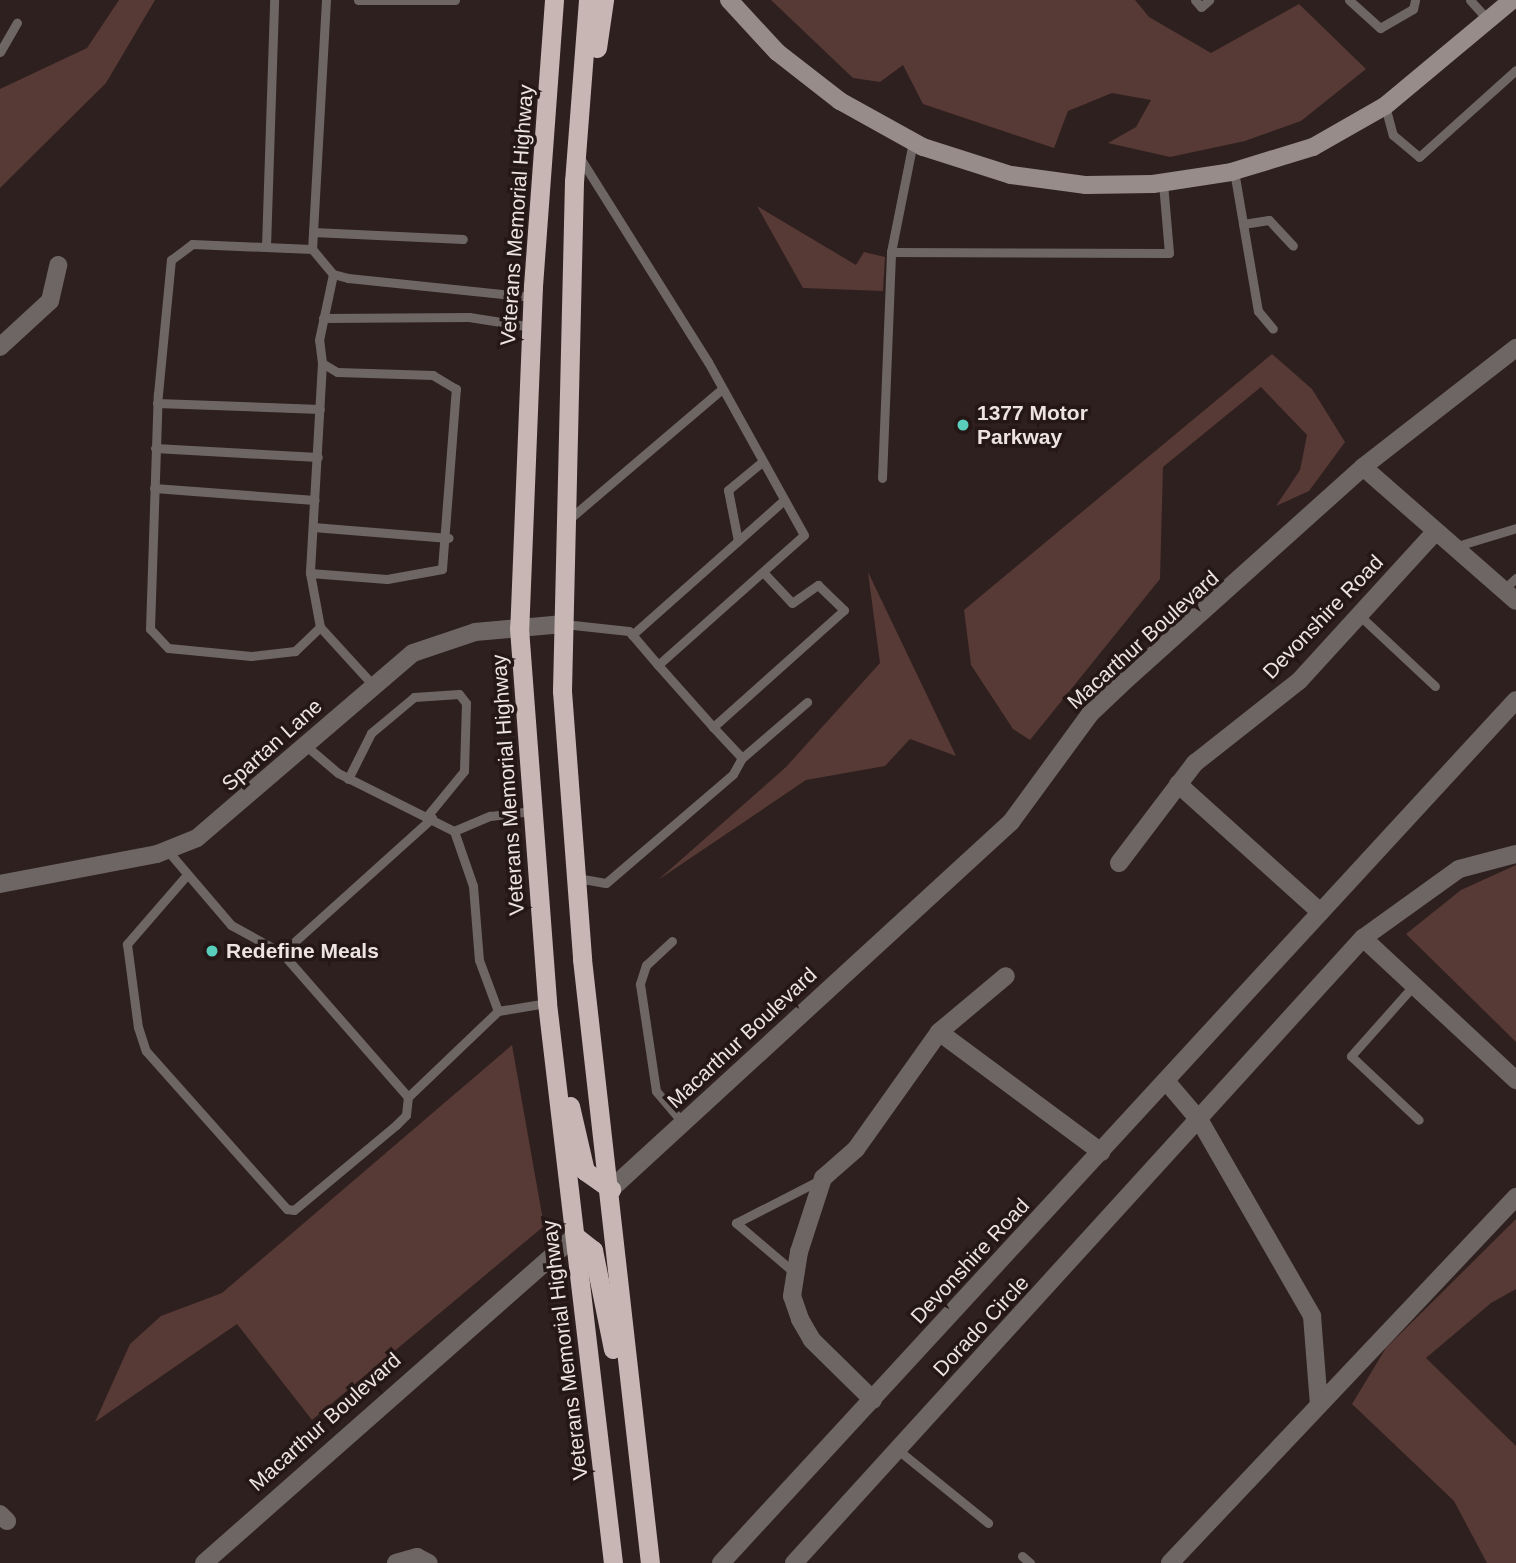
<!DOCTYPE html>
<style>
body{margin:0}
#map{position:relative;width:1516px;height:1563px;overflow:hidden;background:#2e201e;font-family:Helvetica,sans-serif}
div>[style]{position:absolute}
.green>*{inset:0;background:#573935}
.service>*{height:9px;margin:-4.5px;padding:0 4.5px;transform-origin:4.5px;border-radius:4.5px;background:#6e6665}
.minor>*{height:18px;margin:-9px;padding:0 9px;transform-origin:9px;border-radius:9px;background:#6e6665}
.secondary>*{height:18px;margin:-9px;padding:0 9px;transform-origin:9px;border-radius:9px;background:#988c8a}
.trunk>*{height:19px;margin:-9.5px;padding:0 9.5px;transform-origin:9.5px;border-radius:9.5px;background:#c7b6b3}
.dots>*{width:19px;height:19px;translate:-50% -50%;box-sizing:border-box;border:4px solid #241715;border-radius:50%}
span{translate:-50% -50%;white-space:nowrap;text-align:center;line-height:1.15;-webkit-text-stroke:7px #241715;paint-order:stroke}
.street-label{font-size:21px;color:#ede4e2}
.poi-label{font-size:21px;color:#ede4e2;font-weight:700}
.left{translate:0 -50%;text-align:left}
</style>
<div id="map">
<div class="green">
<i style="clip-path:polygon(119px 0,155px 0,106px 83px,0 188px,0 89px,87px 48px)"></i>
<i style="clip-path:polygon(771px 0,1135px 0,1149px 17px,1211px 53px,1299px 4px,1366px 69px,1301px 121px,1245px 141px,1170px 157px,1108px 143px,1136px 127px,1151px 100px,1112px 93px,1068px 111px,1054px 148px,923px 104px,903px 65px,880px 82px,853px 78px)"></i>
<i style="clip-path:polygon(757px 206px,856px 265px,864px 252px,885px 257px,883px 291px,803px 288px)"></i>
<i style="clip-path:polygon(1272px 354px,1312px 389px,1345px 442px,1309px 491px,1276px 506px,1300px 470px,1307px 435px,1261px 387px,1163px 467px,1160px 579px,1030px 740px,1013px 729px,971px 665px,964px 610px)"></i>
<i style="clip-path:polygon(868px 572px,956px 756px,910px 739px,885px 766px,806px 780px,658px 880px,786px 767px,880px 663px)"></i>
<i style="clip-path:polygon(1516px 865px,1516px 1042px,1406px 934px,1461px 890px)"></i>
<i style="clip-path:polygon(512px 1045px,544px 1226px,312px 1420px,237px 1324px,95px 1422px,130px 1344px,161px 1316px,222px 1293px)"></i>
<i style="clip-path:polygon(1516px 1219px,1516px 1289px,1491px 1303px,1426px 1358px,1516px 1446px,1516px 1563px,1487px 1563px,1454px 1501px,1352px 1404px,1386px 1348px)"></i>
</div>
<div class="service">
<i style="left:326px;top:0;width:249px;rotate:93.2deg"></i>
<i style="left:312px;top:249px;width:33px;rotate:50deg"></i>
<i style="left:333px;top:274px;width:16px;rotate:15deg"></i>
<i style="left:348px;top:278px;width:186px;rotate:5.9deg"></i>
<i style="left:358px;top:0;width:97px"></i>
<i style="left:1195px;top:0;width:9px;rotate:49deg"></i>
<i style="left:1201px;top:7px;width:11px;rotate:-41deg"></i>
<i style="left:1349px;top:0;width:42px;rotate:42.1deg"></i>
<i style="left:1380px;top:28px;width:38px;rotate:-30deg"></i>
<i style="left:1413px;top:9px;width:9px;rotate:-77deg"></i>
<i style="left:1470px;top:0;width:28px;rotate:48deg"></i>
<i style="left:0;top:52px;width:34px;rotate:-60deg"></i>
<i style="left:1385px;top:106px;width:30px;rotate:75deg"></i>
<i style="left:1393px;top:135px;width:34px;rotate:40deg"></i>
<i style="left:1419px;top:157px;width:130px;rotate:-41.9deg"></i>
<i style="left:1234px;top:171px;width:142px;rotate:80.3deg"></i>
<i style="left:1258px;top:311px;width:23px;rotate:50deg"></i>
<i style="left:1243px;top:224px;width:26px;rotate:-9deg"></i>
<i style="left:1269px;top:220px;width:35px;rotate:47deg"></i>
<i style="left:313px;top:232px;width:150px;rotate:2.7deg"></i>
<i style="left:266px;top:246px;width:246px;rotate:-88.1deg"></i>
<i style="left:891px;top:252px;width:278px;rotate:0.2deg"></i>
<i style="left:1169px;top:253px;width:70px;rotate:-94.9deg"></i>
<i style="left:323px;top:318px;width:146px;rotate:-0.4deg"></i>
<i style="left:469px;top:317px;width:64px;rotate:9deg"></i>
<i style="left:322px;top:363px;width:210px;rotate:93.3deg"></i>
<i style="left:310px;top:573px;width:77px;rotate:4.5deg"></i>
<i style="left:387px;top:579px;width:56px;rotate:-10.3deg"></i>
<i style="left:442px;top:569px;width:181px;rotate:-85.6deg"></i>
<i style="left:456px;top:389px;width:27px;rotate:-149deg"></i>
<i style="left:433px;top:375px;width:96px;rotate:-178.2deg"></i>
<i style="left:337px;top:372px;width:17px;rotate:-149deg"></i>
<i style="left:322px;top:363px;width:23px;rotate:-97deg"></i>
<i style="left:319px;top:340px;width:67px;rotate:-78deg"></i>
<i style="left:157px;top:403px;width:163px;rotate:2.1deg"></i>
<i style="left:155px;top:448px;width:163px;rotate:3.2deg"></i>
<i style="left:882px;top:478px;width:226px;rotate:-87.7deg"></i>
<i style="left:891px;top:252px;width:112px;rotate:-78.7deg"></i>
<i style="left:154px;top:488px;width:161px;rotate:4.3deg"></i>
<i style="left:568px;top:520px;width:201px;rotate:-40.4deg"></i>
<i style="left:313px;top:527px;width:136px;rotate:4.6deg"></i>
<i style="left:738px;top:541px;width:52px;rotate:-101.1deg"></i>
<i style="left:728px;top:490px;width:44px;rotate:-39.5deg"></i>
<i style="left:1454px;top:547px;width:65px;rotate:-17deg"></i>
<i style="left:763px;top:572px;width:42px;rotate:46.9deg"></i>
<i style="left:792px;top:603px;width:32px;rotate:-35deg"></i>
<i style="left:818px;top:585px;width:36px;rotate:44deg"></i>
<i style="left:844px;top:610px;width:176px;rotate:138.2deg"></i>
<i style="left:713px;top:727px;width:42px;rotate:46.9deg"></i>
<i style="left:742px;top:758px;width:86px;rotate:-40.7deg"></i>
<i style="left:310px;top:573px;width:55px;rotate:79.5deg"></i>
<i style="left:320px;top:627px;width:35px;rotate:136deg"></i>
<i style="left:295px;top:651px;width:44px;rotate:173.5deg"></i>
<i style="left:251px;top:656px;width:83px;rotate:-174.5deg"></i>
<i style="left:168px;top:648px;width:26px;rotate:-133deg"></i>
<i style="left:150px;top:629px;width:235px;rotate:-88.1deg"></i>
<i style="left:158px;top:394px;width:135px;rotate:-84.5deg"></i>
<i style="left:171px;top:260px;width:26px;rotate:-37deg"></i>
<i style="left:192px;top:244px;width:120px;rotate:2.4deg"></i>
<i style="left:1503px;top:590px;width:18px;rotate:-43deg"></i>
<i style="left:1359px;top:615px;width:104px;rotate:43.1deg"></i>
<i style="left:564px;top:624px;width:65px;rotate:6.1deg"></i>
<i style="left:629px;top:631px;width:45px;rotate:49.5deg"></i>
<i style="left:658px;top:665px;width:195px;rotate:-41.7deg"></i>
<i style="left:804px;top:535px;width:198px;rotate:-119deg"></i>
<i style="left:708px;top:362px;width:243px;rotate:-122.1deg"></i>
<i style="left:320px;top:627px;width:77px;rotate:47.6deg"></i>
<i style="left:632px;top:635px;width:203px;rotate:-41.6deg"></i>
<i style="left:658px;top:665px;width:83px;rotate:48.4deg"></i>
<i style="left:305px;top:745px;width:43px;rotate:40.3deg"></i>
<i style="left:338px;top:773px;width:130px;rotate:26.6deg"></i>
<i style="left:454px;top:831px;width:39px;rotate:-23deg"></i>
<i style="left:490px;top:816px;width:42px;rotate:-6.8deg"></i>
<i style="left:348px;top:779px;width:51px;rotate:-63.4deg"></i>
<i style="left:371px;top:733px;width:56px;rotate:-39.9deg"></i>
<i style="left:414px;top:697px;width:45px;rotate:-3.8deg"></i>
<i style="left:459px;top:694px;width:11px;rotate:52deg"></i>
<i style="left:466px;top:703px;width:68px;rotate:91.7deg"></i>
<i style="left:464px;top:771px;width:57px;rotate:129.3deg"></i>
<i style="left:454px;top:831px;width:58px;rotate:70.9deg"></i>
<i style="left:473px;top:886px;width:74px;rotate:85.4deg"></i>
<i style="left:479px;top:960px;width:54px;rotate:69.6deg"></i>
<i style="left:498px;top:1011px;width:50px;rotate:-9.3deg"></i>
<i style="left:167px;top:850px;width:99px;rotate:49.5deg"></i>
<i style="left:231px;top:925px;width:58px;rotate:28.8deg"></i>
<i style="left:282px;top:953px;width:202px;rotate:-42deg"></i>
<i style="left:185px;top:877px;width:89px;rotate:130.9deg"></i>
<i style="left:127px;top:944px;width:84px;rotate:82.5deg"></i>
<i style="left:138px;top:1027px;width:25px;rotate:72deg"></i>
<i style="left:146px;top:1051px;width:212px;rotate:48.3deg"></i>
<i style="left:287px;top:1209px;width:7px;rotate:8deg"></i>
<i style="left:294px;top:1210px;width:133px;rotate:-39.8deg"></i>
<i style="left:396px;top:1125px;width:14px;rotate:-45deg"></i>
<i style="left:406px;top:1115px;width:18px;rotate:-84deg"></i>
<i style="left:408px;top:1097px;width:124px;rotate:-43.7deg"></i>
<i style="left:577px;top:878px;width:29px;rotate:10deg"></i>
<i style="left:606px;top:883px;width:167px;rotate:-40.6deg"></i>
<i style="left:733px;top:774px;width:18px;rotate:-61deg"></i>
<i style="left:672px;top:941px;width:35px;rotate:137deg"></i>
<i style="left:646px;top:965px;width:20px;rotate:108deg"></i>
<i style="left:640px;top:984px;width:108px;rotate:81.5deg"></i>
<i style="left:656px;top:1091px;width:42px;rotate:49.8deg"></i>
<i style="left:282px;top:953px;width:191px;rotate:48.8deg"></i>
<i style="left:1414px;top:985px;width:95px;rotate:131.6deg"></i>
<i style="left:1351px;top:1056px;width:93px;rotate:43.3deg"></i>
<i style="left:796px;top:1274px;width:79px;rotate:-139.6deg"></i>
<i style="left:736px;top:1223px;width:97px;rotate:-27.1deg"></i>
<i style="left:898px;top:1450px;width:116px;rotate:39deg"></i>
<i style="left:1022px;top:1556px;width:11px;rotate:41deg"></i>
</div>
<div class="minor">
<i style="left:0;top:347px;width:68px;rotate:-42.6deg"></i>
<i style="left:50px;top:301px;width:37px;rotate:-77deg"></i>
<i style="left:1363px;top:467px;width:203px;rotate:41.2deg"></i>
<i style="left:1178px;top:784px;width:191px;rotate:42deg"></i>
<i style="left:1119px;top:863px;width:126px;rotate:-52.8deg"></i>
<i style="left:1195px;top:763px;width:132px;rotate:-38.3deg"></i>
<i style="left:1299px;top:681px;width:200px;rotate:-47.6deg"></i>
<i style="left:0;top:884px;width:160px;rotate:-10.8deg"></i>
<i style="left:157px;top:854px;width:43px;rotate:-21.8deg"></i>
<i style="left:197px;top:838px;width:284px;rotate:-40.6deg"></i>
<i style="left:413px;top:653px;width:65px;rotate:-18.7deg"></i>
<i style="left:475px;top:632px;width:89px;rotate:-5.1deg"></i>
<i style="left:1363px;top:938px;width:209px;rotate:42.9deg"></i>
<i style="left:939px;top:1032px;width:202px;rotate:36.5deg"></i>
<i style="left:1166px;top:1081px;width:52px;rotate:49.6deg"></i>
<i style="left:1200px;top:1121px;width:225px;rotate:60.1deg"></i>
<i style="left:1312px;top:1316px;width:89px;rotate:85.5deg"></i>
<i style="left:611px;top:1189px;width:543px;rotate:-42.54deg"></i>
<i style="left:1011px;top:822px;width:134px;rotate:-53.8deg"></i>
<i style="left:1090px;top:714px;width:52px;rotate:-43.5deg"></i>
<i style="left:1128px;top:678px;width:316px;rotate:-41.9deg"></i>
<i style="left:1363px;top:467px;width:194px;rotate:-37.9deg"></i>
<i style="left:873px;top:1400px;width:86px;rotate:-135.5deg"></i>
<i style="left:812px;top:1340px;width:24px;rotate:-120deg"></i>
<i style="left:800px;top:1319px;width:24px;rotate:-109deg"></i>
<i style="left:792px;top:1296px;width:45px;rotate:-81deg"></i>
<i style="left:799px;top:1252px;width:78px;rotate:-72deg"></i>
<i style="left:823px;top:1178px;width:44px;rotate:-41.3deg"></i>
<i style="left:856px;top:1149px;width:143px;rotate:-54.6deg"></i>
<i style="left:939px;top:1032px;width:87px;rotate:-39.9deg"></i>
<i style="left:0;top:1514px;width:10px;rotate:45deg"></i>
<i style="left:204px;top:1563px;width:495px;rotate:-41.4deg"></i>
<i style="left:396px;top:1563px;width:22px;rotate:-16deg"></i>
<i style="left:417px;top:1557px;width:13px;rotate:27deg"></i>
<i style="left:721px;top:1563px;width:1173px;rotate:-47.35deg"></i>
<i style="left:794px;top:1563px;width:845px;rotate:-47.69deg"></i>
<i style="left:1363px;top:938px;width:118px;rotate:-35.7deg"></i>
<i style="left:1459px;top:869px;width:59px;rotate:-14.7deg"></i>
<i style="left:1170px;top:1563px;width:504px;rotate:-46.61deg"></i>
</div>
<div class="secondary">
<i style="left:729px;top:0;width:71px;rotate:47.3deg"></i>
<i style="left:777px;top:52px;width:80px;rotate:37.9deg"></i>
<i style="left:840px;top:101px;width:95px;rotate:29deg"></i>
<i style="left:923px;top:147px;width:92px;rotate:17.7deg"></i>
<i style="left:1011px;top:175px;width:76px;rotate:7.6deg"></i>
<i style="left:1086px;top:185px;width:67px;rotate:-0.9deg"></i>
<i style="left:1153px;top:184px;width:79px;rotate:-8.7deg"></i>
<i style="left:1231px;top:172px;width:86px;rotate:-17deg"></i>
<i style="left:1313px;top:147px;width:83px;rotate:-29.7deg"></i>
<i style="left:1385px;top:106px;width:165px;rotate:-39.8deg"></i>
</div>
<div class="trunk">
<i style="left:554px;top:0;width:287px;rotate:94.2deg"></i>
<i style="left:533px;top:286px;width:342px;rotate:92.3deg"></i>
<i style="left:519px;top:628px;width:376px;rotate:85.7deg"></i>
<i style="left:547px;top:1003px;width:564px;rotate:83.28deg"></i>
<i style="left:588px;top:0;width:182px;rotate:94.4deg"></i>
<i style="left:574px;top:181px;width:510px;rotate:91.35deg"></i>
<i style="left:562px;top:691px;width:269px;rotate:85.7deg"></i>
<i style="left:582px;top:959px;width:608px;rotate:83.58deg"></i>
<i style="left:597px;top:48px;width:49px;rotate:-81.7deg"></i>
<i style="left:570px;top:1106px;width:67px;rotate:77deg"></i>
<i style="left:585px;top:1171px;width:32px;rotate:35deg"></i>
<i style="left:575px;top:1236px;width:23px;rotate:38deg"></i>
<i style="left:593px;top:1250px;width:101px;rotate:78.6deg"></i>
</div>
<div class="dots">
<i style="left:963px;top:425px;background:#5acebd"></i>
<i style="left:212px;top:951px;background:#5acebd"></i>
</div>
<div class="street-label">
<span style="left:517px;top:215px;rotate:-86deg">Veterans Memorial Highway</span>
<span style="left:1323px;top:617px;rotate:-46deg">Devonshire Road</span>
<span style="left:1143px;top:640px;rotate:-42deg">Macarthur Boulevard</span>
<span style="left:272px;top:745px;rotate:-42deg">Spartan Lane</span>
<span style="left:508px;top:785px;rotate:-94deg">Veterans Memorial Highway</span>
<span style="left:742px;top:1038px;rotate:-43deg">Macarthur Boulevard</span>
<span style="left:970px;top:1261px;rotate:-47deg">Devonshire Road</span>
<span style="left:981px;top:1326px;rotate:-47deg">Dorado Circle</span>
<span style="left:565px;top:1350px;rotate:-97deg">Veterans Memorial Highway</span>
<span style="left:325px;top:1422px;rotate:-42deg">Macarthur Boulevard</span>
</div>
<div class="poi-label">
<span class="left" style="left:977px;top:425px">1377 Motor<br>Parkway</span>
<span class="left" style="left:226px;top:951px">Redefine Meals</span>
</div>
</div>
